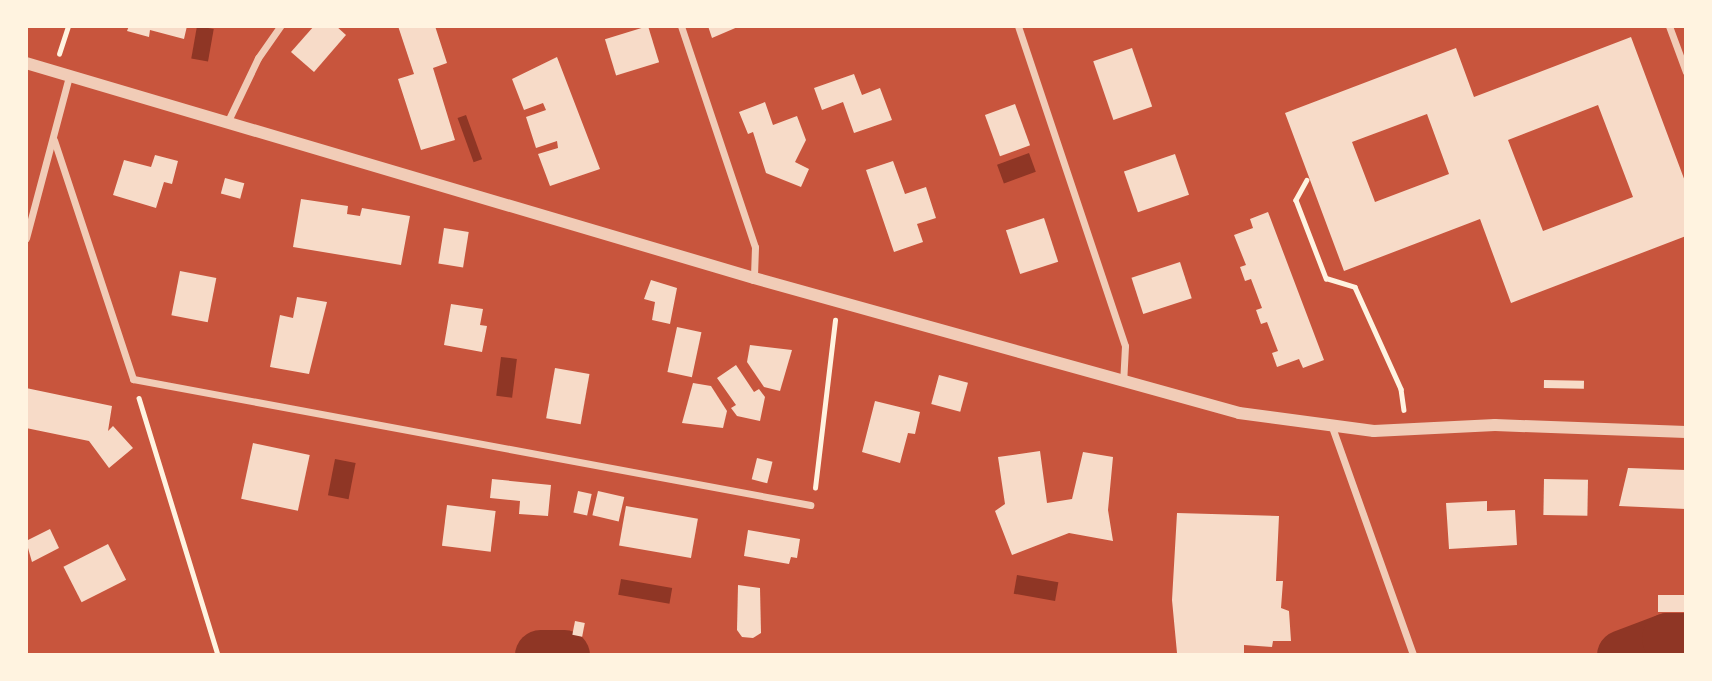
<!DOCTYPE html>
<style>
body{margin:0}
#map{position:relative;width:1712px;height:681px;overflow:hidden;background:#c8553d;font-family:"Fira Sans Condensed",sans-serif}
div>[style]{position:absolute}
.water>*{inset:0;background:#8f3625;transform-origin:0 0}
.river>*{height:51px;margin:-25.5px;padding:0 25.5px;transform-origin:25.5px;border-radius:25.5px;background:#8f3625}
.building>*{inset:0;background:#f7dbc8;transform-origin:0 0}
.path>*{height:4.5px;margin:-2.25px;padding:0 2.25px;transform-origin:2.25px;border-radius:2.25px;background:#fff3e0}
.minor>*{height:7px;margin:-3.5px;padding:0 3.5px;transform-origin:3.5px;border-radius:3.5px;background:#f1ccb7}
.tertiary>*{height:12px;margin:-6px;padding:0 6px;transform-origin:6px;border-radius:6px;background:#f1ccb7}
span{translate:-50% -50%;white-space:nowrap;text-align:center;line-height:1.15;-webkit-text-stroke:5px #fff3e0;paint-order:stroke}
.frame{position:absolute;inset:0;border:28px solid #fff3e0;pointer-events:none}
</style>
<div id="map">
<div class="water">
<i style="left:197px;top:26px;width:17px;height:33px;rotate:10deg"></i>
<i style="left:466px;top:115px;width:47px;height:9px;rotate:70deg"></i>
<i style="left:1029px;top:153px;width:20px;height:34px;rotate:70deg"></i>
<i style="left:501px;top:357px;width:16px;height:39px;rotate:7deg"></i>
<i style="left:335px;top:459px;width:21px;height:37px;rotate:11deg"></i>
<i style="left:1017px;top:575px;width:42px;height:19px;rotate:10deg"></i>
<i style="left:621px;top:579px;width:52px;height:16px;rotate:10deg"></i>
</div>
<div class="river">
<i style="left:540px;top:655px;width:24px"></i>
<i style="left:1622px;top:655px;width:48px;rotate:-20.7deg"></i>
<i style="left:1667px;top:638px;width:19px"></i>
</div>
<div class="building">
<i style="clip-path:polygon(129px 26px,187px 26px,184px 39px,150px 30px,149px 37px,127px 31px)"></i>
<i style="clip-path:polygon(314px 26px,336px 26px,346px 35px,314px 72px,291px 52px)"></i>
<i style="clip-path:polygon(398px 26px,435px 26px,447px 63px,433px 68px,455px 140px,421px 150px,398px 79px,414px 74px)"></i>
<i style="left:648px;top:26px;width:38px;height:45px;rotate:73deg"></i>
<i style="clip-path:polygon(708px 26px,740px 26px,712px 38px)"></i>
<i style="clip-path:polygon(evenodd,1631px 37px,1686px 184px,1686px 236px,1511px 303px,1480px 219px,1344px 271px,1285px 113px,1456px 48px,1474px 97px,1631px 37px,1598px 105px,1633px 197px,1543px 231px,1508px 140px,1598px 105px,1631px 37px,1427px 114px,1449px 174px,1375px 202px,1352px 142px,1427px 114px)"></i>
<i style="left:1132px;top:48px;width:62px;height:41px;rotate:71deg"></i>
<i style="clip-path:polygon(557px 57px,600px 169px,550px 186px,538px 154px,558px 148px,557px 141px,536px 148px,526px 117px,546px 110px,543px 103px,524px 110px,512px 79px)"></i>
<i style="clip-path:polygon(854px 74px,862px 95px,880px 88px,892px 120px,854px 133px,843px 102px,822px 110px,814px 88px)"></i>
<i style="clip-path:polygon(765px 102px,773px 125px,797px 116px,806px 140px,795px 162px,809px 169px,801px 187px,766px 173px,753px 132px,748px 134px,739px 112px)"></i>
<i style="left:1015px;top:104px;width:44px;height:32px;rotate:70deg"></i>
<i style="left:1175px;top:154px;width:43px;height:54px;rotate:71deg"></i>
<i style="clip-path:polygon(155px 155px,178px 161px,172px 184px,164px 182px,156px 208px,113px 195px,124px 160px,151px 167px)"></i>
<i style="clip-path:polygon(893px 161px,905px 194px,926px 187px,936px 218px,917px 224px,923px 242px,894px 252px,866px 170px)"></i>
<i style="left:225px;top:178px;width:20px;height:16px;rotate:15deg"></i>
<i style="clip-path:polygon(301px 199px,348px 206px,347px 214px,360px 216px,362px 208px,410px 216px,401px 265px,293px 247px)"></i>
<i style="clip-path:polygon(1268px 212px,1324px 360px,1303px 368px,1299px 359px,1277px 367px,1272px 353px,1278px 351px,1267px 322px,1261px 324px,1256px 310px,1262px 308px,1251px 279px,1245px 281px,1240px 267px,1246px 265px,1234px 235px,1253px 228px,1250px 219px)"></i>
<i style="left:1044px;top:218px;width:46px;height:40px;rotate:72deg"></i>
<i style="left:444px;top:228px;width:25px;height:36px;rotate:9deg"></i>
<i style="left:1180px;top:262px;width:38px;height:51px;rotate:72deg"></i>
<i style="left:180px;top:271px;width:37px;height:45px;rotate:11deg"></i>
<i style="clip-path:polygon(651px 280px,677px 288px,670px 324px,652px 320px,655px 302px,644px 299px)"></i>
<i style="clip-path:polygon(297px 297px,327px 302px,309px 374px,270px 367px,280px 315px,293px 318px)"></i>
<i style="clip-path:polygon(451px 304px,483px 309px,480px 325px,487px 326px,482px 352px,444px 345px)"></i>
<i style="left:677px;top:327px;width:25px;height:46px;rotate:12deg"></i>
<i style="clip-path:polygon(750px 345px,792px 350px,780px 391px,764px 387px,747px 362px)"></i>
<i style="clip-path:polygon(736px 365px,754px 392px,759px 389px,765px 397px,760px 421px,737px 416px,731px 408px,736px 405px,717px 378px)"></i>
<i style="left:555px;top:368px;width:35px;height:51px;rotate:10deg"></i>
<i style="left:939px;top:375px;width:30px;height:30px;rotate:15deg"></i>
<i style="left:1544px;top:380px;width:40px;height:8px;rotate:1deg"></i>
<i style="clip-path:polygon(693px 383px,711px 386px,727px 411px,723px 428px,682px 423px)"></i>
<i style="clip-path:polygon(26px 388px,112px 406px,108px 431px,113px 426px,133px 448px,109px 468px,89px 441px,26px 428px)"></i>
<i style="clip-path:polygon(875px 401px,920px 412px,915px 434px,908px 433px,900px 463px,862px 452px)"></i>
<i style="left:253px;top:443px;width:58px;height:57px;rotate:12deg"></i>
<i style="clip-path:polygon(1040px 451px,1047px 503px,1072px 499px,1083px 452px,1113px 457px,1108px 510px,1113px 541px,1069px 533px,1012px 555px,995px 511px,1005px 504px,998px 457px)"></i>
<i style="left:757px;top:458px;width:16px;height:22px;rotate:14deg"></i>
<i style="clip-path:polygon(1628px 468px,1686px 470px,1686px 509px,1619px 506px)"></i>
<i style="clip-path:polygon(492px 479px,551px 485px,548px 516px,519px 514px,520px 501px,490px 498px)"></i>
<i style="left:1544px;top:479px;width:44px;height:36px;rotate:1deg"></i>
<i style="left:578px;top:491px;width:14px;height:22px;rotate:12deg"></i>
<i style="left:598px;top:491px;width:27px;height:25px;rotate:13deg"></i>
<i style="clip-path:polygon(1487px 501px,1487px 511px,1515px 510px,1517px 545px,1449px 549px,1446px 503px)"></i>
<i style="left:447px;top:505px;width:49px;height:41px;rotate:7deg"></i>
<i style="left:626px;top:506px;width:73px;height:40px;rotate:10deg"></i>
<i style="clip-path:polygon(1177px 513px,1279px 516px,1276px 581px,1283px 581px,1281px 608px,1289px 611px,1291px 641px,1273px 641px,1272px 647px,1244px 645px,1244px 655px,1177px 653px,1172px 600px)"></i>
<i style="clip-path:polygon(50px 529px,59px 548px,32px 562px,26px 541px)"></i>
<i style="clip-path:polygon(748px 530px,800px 539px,797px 558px,791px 557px,789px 564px,744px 556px)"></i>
<i style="left:108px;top:544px;width:40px;height:50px;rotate:63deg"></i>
<i style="clip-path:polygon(738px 585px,760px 588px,761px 633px,753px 638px,742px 637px,737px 630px)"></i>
<i style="left:1686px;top:595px;width:17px;height:28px;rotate:90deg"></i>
<i style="left:575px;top:621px;width:10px;height:14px;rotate:11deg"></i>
</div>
<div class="path">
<i style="left:59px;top:54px;width:29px;rotate:-72deg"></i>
<i style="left:1307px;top:180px;width:23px;rotate:119deg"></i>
<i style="left:1296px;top:200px;width:84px;rotate:69deg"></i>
<i style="left:1326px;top:278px;width:30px;rotate:17deg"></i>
<i style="left:1355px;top:287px;width:112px;rotate:65.7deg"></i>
<i style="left:1401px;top:389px;width:21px;rotate:82deg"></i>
<i style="left:139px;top:398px;width:269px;rotate:72.9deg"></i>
<i style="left:815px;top:488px;width:169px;rotate:-83.2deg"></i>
</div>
<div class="minor">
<i style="left:681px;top:26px;width:233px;rotate:71.5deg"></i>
<i style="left:755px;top:247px;width:31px;rotate:92deg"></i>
<i style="left:1018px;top:26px;width:337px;rotate:71.5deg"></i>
<i style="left:1125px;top:346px;width:36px;rotate:93deg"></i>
<i style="left:1669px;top:26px;width:49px;rotate:69.7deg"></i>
<i style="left:227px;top:123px;width:72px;rotate:-64.5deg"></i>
<i style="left:258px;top:58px;width:39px;rotate:-55deg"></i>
<i style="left:54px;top:140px;width:252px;rotate:71.7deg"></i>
<i style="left:133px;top:379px;width:689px;rotate:10.54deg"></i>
<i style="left:26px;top:238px;width:168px;rotate:-75.1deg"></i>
<i style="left:1332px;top:427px;width:242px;rotate:70.4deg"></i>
</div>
<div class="tertiary">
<i style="left:26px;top:63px;width:759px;rotate:16.45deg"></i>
<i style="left:754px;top:278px;width:503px;rotate:15.55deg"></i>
<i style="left:1239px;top:413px;width:136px;rotate:7.6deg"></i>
<i style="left:1374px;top:431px;width:121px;rotate:-2.8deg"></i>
<i style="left:1495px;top:425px;width:191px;rotate:2.1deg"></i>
</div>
<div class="frame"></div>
</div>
